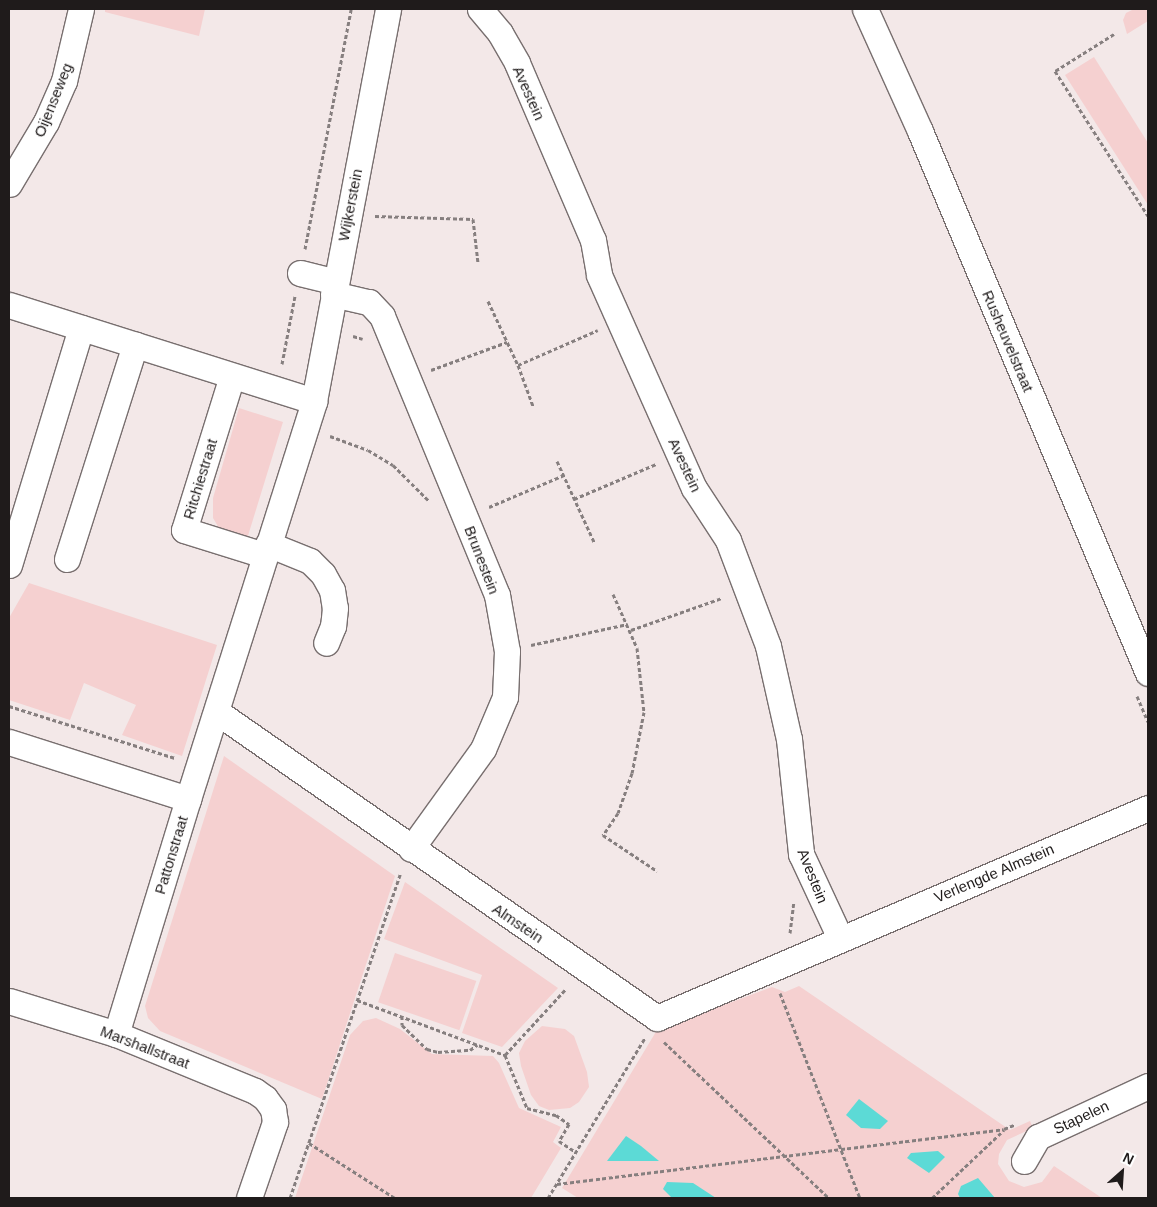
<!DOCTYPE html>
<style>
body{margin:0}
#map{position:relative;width:1157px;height:1207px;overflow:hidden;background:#f3e8e8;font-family:Arial,sans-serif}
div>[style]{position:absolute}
.green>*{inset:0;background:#f5d0d0;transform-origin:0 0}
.water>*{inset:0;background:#5cdad6}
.path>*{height:3px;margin-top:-1.5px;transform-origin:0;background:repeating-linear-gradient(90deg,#867f7f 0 4px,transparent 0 6.5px)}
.roads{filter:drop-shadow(1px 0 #786f6f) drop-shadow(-1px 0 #786f6f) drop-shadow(0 1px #786f6f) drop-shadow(0 -1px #786f6f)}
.minor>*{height:25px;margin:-12.5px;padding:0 12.5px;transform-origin:12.5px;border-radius:12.5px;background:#fff}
span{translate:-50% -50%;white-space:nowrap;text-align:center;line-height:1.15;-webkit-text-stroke:4.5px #fff;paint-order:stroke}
.street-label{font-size:15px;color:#1f1b1b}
.frame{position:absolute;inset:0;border:10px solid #1f1b1b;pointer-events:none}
.north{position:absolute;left:1097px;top:1147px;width:50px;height:50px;-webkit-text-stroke:4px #fff;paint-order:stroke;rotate:26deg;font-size:14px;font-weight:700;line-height:20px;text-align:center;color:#1f1b1b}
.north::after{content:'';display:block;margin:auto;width:18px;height:22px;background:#1f1b1b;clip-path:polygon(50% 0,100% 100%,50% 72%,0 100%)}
</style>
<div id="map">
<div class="green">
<i style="clip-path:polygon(105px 9px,205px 9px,199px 36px,105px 12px)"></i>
<i style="clip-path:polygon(1134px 9px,1148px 9px,1148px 21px,1127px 34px,1123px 20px,1126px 13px)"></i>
<i style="clip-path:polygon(1094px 57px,1148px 143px,1148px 205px,1065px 75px)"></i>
<i style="clip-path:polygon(239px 408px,283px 422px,247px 539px,219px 528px,213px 518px,213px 498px)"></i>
<i style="clip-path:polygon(29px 583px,217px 645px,182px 756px,122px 735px,136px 705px,84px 683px,70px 720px,9px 700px,9px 618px)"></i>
<i style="clip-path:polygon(224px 756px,395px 876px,322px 1099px,160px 1031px,148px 1018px,145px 1006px)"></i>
<i style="clip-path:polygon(405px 882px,558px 988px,502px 1047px,462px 1033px,482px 975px,384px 939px)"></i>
<i style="left:395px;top:953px;width:86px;height:52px;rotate:19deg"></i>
<i style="clip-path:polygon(799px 986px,1010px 1130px,1030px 1121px,1033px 1128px,1007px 1140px,999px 1154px,998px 1164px,1009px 1181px,1024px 1187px,1042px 1182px,1054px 1166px,1102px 1198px,578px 1198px,562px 1188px,657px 1030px,772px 987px,785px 992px)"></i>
<i style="clip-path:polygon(376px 1018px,400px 1029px,432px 1054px,493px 1056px,499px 1063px,519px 1108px,561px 1127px,553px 1142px,561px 1148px,531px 1198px,295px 1198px,350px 1035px,363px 1021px)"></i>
<i style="clip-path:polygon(542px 1026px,565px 1029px,574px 1036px,587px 1072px,589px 1087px,579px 1102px,570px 1108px,549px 1110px,539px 1106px,531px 1095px,521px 1066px,519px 1053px,525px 1041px)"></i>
</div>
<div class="water">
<i style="clip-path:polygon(859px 1099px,888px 1121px,880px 1129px,861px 1128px,846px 1115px)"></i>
<i style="clip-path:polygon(626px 1136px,641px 1146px,659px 1161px,607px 1161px)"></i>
<i style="clip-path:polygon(938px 1151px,945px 1157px,929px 1173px,907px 1158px,911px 1153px)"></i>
<i style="clip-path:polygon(978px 1178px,995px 1198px,960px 1198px,958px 1194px,961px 1186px)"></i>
<i style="clip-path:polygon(667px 1182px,693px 1183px,716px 1198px,672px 1198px,663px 1189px)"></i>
</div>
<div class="path">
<i style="left:1114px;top:34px;width:70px;rotate:147.9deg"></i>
<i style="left:1055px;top:71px;width:172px;rotate:57.3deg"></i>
<i style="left:375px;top:216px;width:98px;rotate:1.8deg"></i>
<i style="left:473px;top:219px;width:44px;rotate:83.5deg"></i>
<i style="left:305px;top:249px;width:244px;rotate:-79.1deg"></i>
<i style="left:488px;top:301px;width:71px;rotate:64.9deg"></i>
<i style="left:518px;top:365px;width:44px;rotate:69.9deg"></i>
<i style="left:353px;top:336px;width:10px;rotate:17deg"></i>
<i style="left:282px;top:364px;width:69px;rotate:-79.2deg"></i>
<i style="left:518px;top:365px;width:87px;rotate:-23.6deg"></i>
<i style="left:431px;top:370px;width:81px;rotate:-20.2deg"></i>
<i style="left:330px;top:436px;width:40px;rotate:20.2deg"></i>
<i style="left:368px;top:450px;width:29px;rotate:31deg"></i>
<i style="left:393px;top:465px;width:51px;rotate:45deg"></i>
<i style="left:557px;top:461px;width:89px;rotate:65.4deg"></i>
<i style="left:574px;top:499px;width:89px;rotate:-23.1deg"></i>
<i style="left:489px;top:507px;width:82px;rotate:-23.1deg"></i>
<i style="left:613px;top:594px;width:59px;rotate:66deg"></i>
<i style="left:637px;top:648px;width:64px;rotate:83.8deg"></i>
<i style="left:644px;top:712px;width:62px;rotate:101.1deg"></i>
<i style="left:632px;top:773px;width:42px;rotate:109.3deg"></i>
<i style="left:618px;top:813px;width:27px;rotate:124deg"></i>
<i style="left:603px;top:835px;width:65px;rotate:33.7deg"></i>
<i style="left:631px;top:630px;width:96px;rotate:-19.4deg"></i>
<i style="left:531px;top:645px;width:99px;rotate:-12.2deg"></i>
<i style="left:1137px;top:696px;width:28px;rotate:67deg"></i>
<i style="left:9px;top:706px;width:174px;rotate:17.4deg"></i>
<i style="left:790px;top:933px;width:31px;rotate:-83deg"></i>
<i style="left:780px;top:993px;width:220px;rotate:68.7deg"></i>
<i style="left:357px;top:1000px;width:158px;rotate:20.4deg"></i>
<i style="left:505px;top:1055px;width:57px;rotate:67.5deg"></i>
<i style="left:527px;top:1108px;width:30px;rotate:14deg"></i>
<i style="left:556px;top:1115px;width:16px;rotate:35deg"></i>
<i style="left:569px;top:1124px;width:20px;rotate:120deg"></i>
<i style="left:559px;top:1141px;width:20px;rotate:33deg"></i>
<i style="left:402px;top:1016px;width:9px;rotate:90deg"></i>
<i style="left:402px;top:1025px;width:35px;rotate:44deg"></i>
<i style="left:427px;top:1049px;width:11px;rotate:15deg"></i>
<i style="left:438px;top:1052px;width:32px;rotate:-4deg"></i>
<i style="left:470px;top:1050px;width:9px;rotate:-36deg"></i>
<i style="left:664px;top:1042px;width:227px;rotate:43.4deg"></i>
<i style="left:505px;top:1055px;width:90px;rotate:-47.3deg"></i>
<i style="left:309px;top:1143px;width:102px;rotate:32.6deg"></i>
<i style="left:557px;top:1184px;width:450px;rotate:-7deg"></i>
<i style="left:1004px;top:1129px;width:11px;rotate:-22deg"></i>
<i style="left:290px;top:1198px;width:342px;rotate:-71.2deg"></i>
<i style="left:548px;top:1198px;width:187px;rotate:-58.8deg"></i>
<i style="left:932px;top:1198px;width:99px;rotate:-43.4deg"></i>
</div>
<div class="roads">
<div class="minor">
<i style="left:480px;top:9px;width:31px;rotate:50deg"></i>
<i style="left:500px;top:33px;width:34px;rotate:60deg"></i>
<i style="left:517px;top:63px;width:193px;rotate:66.8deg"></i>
<i style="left:593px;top:240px;width:36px;rotate:80deg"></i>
<i style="left:599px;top:275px;width:233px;rotate:66deg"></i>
<i style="left:694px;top:488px;width:62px;rotate:56.8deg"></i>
<i style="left:728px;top:540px;width:113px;rotate:69.3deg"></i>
<i style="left:768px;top:646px;width:95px;rotate:77.3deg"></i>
<i style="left:789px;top:739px;width:116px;rotate:84deg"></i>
<i style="left:801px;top:854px;width:93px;rotate:65.1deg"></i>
<i style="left:865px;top:9px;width:134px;rotate:65.7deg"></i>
<i style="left:920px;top:131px;width:588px;rotate:67.19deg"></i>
<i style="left:9px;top:184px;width:72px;rotate:-59.2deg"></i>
<i style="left:46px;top:122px;width:45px;rotate:-66.3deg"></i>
<i style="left:64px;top:81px;width:74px;rotate:-76.7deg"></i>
<i style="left:300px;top:273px;width:36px;rotate:14deg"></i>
<i style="left:333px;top:294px;width:37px;rotate:13deg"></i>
<i style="left:369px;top:302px;width:19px;rotate:47deg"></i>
<i style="left:382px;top:316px;width:302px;rotate:67.6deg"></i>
<i style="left:497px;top:595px;width:57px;rotate:79.9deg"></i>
<i style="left:507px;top:651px;width:46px;rotate:92.5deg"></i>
<i style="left:505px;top:697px;width:56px;rotate:112.9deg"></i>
<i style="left:483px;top:749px;width:123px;rotate:125.8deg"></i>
<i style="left:9px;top:305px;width:320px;rotate:17.5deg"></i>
<i style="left:232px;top:376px;width:161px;rotate:107.3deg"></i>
<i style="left:184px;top:530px;width:84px;rotate:17.4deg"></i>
<i style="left:268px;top:544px;width:45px;rotate:22deg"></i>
<i style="left:310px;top:561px;width:18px;rotate:45deg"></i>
<i style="left:323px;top:574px;width:18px;rotate:61deg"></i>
<i style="left:332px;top:590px;width:18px;rotate:81deg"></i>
<i style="left:335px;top:608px;width:18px;rotate:96deg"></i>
<i style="left:333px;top:626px;width:18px;rotate:112deg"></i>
<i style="left:67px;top:559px;width:225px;rotate:-72.4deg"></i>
<i style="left:9px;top:565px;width:248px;rotate:-73.1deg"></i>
<i style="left:217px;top:712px;width:536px;rotate:34.82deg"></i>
<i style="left:657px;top:1018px;width:534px;rotate:-23.16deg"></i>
<i style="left:9px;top:742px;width:188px;rotate:17.7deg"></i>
<i style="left:188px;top:799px;width:246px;rotate:107deg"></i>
<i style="left:188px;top:799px;width:417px;rotate:-72.4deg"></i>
<i style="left:314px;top:401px;width:399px;rotate:-79.3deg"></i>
<i style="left:9px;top:1001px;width:112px;rotate:17.1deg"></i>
<i style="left:116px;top:1034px;width:150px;rotate:22.3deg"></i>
<i style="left:255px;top:1091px;width:12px;rotate:35deg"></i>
<i style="left:265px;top:1098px;width:14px;rotate:54deg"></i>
<i style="left:273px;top:1109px;width:13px;rotate:81deg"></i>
<i style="left:275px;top:1122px;width:80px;rotate:108.9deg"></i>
<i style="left:1024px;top:1161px;width:28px;rotate:-60deg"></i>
<i style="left:1038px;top:1137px;width:121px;rotate:-24.9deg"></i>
</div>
</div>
<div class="street-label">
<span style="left:529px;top:93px;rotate:66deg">Avestein</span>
<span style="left:53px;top:100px;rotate:-68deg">Oijenseweg</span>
<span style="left:350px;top:205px;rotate:-79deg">Wijkerstein</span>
<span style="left:1008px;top:341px;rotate:67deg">Rusheuvelstraat</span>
<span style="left:685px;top:465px;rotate:65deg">Avestein</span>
<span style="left:200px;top:479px;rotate:-73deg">Ritchiestraat</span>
<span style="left:482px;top:560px;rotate:69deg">Brunestein</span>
<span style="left:171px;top:855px;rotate:-73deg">Pattonstraat</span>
<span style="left:994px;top:873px;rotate:-23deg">Verlengde Almstein</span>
<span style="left:813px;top:876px;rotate:68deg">Avestein</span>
<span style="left:518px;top:923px;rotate:34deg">Almstein</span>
<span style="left:145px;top:1047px;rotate:21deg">Marshallstraat</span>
<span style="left:1081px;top:1117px;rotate:-25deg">Stapelen</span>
</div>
<div class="frame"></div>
<div class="north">N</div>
</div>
